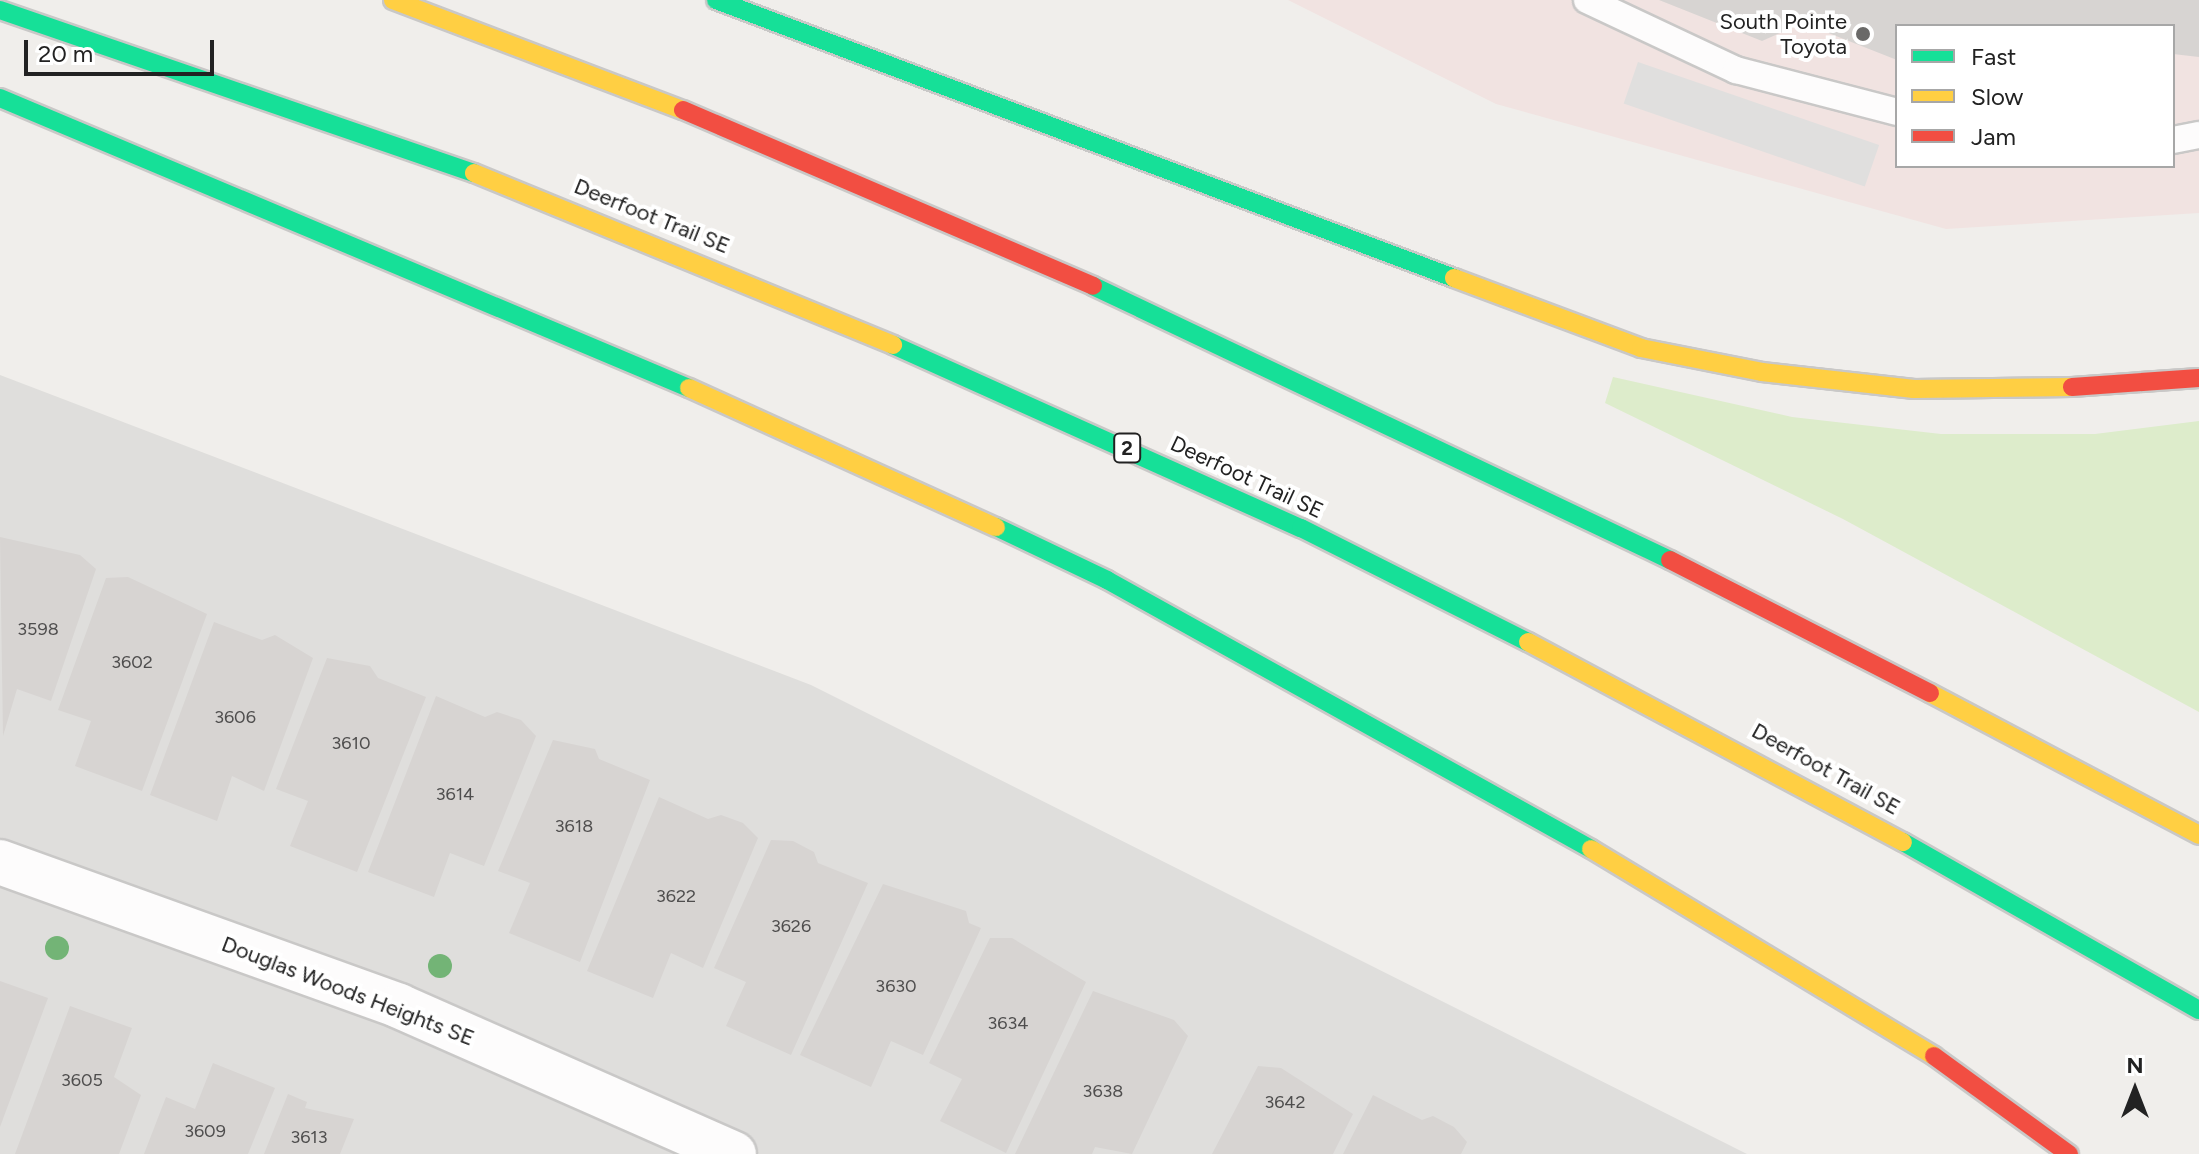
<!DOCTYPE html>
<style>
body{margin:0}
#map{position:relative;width:2199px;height:1154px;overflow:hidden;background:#f0eeeb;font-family:Figtree,sans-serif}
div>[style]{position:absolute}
.residential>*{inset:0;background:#dfdedc}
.commercial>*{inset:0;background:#f1e3e1}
.grass>*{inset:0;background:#ddeccb}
.parking>*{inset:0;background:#e0dfde;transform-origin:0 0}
.building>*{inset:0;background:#d7d4d2}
.roads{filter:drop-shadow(2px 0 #c9c8c7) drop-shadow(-2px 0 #c9c8c7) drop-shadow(0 2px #c9c8c7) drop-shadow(0 -2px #c9c8c7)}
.lane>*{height:26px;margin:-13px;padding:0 13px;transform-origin:13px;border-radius:13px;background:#fdfcfc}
.street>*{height:44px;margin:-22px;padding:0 22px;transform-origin:22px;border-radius:22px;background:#fdfcfc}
.fast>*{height:18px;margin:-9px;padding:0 9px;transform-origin:9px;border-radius:9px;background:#16e098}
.slow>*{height:18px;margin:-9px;padding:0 9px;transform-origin:9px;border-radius:9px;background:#ffcf43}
.jam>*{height:18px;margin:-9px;padding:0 9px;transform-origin:9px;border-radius:9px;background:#f24e42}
.trees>*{width:24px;height:24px;margin:-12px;border-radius:50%;background:#73b476}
.dots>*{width:22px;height:22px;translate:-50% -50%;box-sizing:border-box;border:4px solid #fff;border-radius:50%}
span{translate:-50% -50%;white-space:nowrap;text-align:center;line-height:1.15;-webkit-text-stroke:8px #fff;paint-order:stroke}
.number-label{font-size:18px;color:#4f4e4e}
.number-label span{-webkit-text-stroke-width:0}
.shield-label span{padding:2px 6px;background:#fff;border:2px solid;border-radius:6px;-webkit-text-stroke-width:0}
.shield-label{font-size:20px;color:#222;font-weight:700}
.poi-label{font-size:22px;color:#222}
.right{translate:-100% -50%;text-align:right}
.street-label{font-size:22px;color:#222}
.legend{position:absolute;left:1895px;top:24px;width:280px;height:144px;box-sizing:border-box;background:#fff;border:2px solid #a7a7a7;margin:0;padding:10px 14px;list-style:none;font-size:24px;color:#222}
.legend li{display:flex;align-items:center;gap:16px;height:40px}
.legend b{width:40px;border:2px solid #a7a7a7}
.north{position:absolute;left:2095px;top:1050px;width:80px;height:80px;-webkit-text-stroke:6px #fff;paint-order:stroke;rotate:0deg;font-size:22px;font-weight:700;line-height:32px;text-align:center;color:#222}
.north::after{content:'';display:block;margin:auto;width:28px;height:36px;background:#222;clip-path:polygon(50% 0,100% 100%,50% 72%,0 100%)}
.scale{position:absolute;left:24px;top:40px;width:190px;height:36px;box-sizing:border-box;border:4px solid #222;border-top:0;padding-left:10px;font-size:24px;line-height:28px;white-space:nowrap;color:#222;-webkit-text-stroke:6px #fff;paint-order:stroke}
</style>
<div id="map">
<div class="residential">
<i style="clip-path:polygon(0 375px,811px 685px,1747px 1154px,0 1154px)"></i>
</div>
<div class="commercial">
<i style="clip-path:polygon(evenodd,1288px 0,2199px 0,2199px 213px,1946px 229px,1496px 104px,1288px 0,1897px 26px,2173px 26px,2173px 166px,1897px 166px,1897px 26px)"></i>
</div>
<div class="grass">
<i style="clip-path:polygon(1613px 377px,1792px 417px,1941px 434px,2095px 434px,2199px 421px,2199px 712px,1843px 519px,1605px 403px)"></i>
</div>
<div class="parking">
<i style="left:1638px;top:62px;width:255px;height:44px;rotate:19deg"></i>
</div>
<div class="building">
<i style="clip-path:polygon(1659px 0,2199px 0,2199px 57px,2173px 54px,2173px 26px,1897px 26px,1897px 60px,1803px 23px,1762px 41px)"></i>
<i style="clip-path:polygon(0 537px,80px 555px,96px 569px,51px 701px,17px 689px,3px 736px)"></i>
<i style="clip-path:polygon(128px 577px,207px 614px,142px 791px,75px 766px,91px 721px,58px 710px,106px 578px)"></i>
<i style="clip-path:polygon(214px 622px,262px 640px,275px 635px,313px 658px,264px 791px,232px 776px,217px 821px,150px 795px)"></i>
<i style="clip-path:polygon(327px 658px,370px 666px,378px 678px,426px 697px,357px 872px,290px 846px,308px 801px,276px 789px)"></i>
<i style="clip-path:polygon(436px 696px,485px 717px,497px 712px,521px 720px,536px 736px,484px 866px,450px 853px,434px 897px,368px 872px)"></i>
<i style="clip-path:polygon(553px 740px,595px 749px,599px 759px,650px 780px,580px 962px,509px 933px,530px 883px,498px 871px)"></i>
<i style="clip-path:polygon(659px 797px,708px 819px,721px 815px,743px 823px,758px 838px,703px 968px,671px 953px,653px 998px,587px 971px)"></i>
<i style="clip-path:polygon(771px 840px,793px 841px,814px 852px,818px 863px,868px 883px,791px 1055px,726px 1026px,746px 982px,714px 968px)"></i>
<i style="clip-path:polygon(883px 884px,966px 911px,969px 923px,981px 928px,923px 1055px,891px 1041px,871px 1087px,800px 1055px)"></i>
<i style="clip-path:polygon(990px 938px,1012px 938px,1086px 982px,1006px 1153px,940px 1121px,962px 1079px,929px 1063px)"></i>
<i style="clip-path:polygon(0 981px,48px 998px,0 1127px)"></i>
<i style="clip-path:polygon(1093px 991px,1174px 1020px,1188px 1036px,1132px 1154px,1095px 1147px,1092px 1154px,1015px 1154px)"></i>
<i style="clip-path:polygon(70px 1006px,132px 1028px,114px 1077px,141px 1095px,119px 1154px,15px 1154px)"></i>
<i style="clip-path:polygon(213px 1063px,275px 1088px,248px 1154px,144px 1154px,166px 1097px,195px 1109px)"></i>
<i style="clip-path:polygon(1258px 1066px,1281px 1068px,1353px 1114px,1333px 1154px,1212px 1154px)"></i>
<i style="clip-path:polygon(288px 1094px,307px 1102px,305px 1108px,354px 1119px,340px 1154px,264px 1154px)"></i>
<i style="clip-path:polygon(1373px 1095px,1422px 1120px,1433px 1116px,1454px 1127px,1467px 1142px,1461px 1154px,1343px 1154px)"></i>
</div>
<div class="roads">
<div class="lane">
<i style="left:1587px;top:0;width:165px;rotate:25.2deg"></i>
<i style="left:1736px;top:70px;width:166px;rotate:14.6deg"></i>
<i style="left:2173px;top:140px;width:26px;rotate:-11deg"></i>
</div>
<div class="street">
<i style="left:0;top:862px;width:424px;rotate:19.8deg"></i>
<i style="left:399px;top:1006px;width:366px;rotate:23.8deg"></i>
</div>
<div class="fast">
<i style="left:716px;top:0;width:789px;rotate:20.64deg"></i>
<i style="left:0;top:10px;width:501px;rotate:18.98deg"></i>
<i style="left:0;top:98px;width:748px;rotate:22.83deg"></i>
<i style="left:1093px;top:286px;width:639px;rotate:25.4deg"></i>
<i style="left:893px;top:345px;width:447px;rotate:24.2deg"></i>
<i style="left:1301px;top:528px;width:254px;rotate:26.7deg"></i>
<i style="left:996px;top:527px;width:123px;rotate:25.5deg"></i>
<i style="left:1107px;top:580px;width:554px;rotate:29.06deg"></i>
<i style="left:1903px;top:842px;width:340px;rotate:29.6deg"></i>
</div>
<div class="slow">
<i style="left:393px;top:0;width:310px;rotate:20.8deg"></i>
<i style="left:474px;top:173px;width:453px;rotate:22.3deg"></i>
<i style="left:1454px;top:278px;width:200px;rotate:20.5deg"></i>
<i style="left:1641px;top:348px;width:123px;rotate:11.2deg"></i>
<i style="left:1762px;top:372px;width:153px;rotate:6.4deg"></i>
<i style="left:1914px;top:389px;width:158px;rotate:-0.7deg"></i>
<i style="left:689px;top:388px;width:337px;rotate:24.4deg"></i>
<i style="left:1528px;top:642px;width:425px;rotate:28.1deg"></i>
<i style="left:1930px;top:693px;width:304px;rotate:27.8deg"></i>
<i style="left:1591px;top:849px;width:401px;rotate:31.1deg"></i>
</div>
<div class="jam">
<i style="left:683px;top:110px;width:446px;rotate:23.2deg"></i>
<i style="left:2072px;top:387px;width:127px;rotate:-4.1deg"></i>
<i style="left:1670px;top:560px;width:292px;rotate:27.1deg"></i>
<i style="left:1934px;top:1056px;width:167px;rotate:36deg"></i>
</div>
</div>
<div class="trees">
<i style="left:57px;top:948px"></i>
<i style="left:440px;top:966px"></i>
</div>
<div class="dots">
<i style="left:1863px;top:34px;background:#6a6968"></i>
</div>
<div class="number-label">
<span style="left:38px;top:629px">3598</span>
<span style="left:132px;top:662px">3602</span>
<span style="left:235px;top:717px">3606</span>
<span style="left:351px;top:743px">3610</span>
<span style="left:455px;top:794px">3614</span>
<span style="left:574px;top:826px">3618</span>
<span style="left:676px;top:896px">3622</span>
<span style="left:791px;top:926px">3626</span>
<span style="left:896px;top:986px">3630</span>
<span style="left:1008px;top:1023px">3634</span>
<span style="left:82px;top:1080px">3605</span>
<span style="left:1103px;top:1091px">3638</span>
<span style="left:1285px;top:1102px">3642</span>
<span style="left:205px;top:1131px">3609</span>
<span style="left:309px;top:1137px">3613</span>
</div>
<div class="shield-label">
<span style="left:1127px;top:448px">2</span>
</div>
<div class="poi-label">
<span class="right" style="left:1847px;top:34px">South Pointe<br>Toyota</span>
</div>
<div class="street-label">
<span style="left:652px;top:216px;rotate:22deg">Deerfoot Trail SE</span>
<span style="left:1247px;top:477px;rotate:25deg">Deerfoot Trail SE</span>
<span style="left:1826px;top:769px;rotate:29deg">Deerfoot Trail SE</span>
<span style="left:348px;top:991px;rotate:21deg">Douglas Woods Heights SE</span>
</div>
<ul class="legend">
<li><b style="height:10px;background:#16e098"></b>Fast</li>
<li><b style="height:10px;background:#ffcf43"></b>Slow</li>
<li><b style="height:10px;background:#f24e42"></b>Jam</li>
</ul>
<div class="north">N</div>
<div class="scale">20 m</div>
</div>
